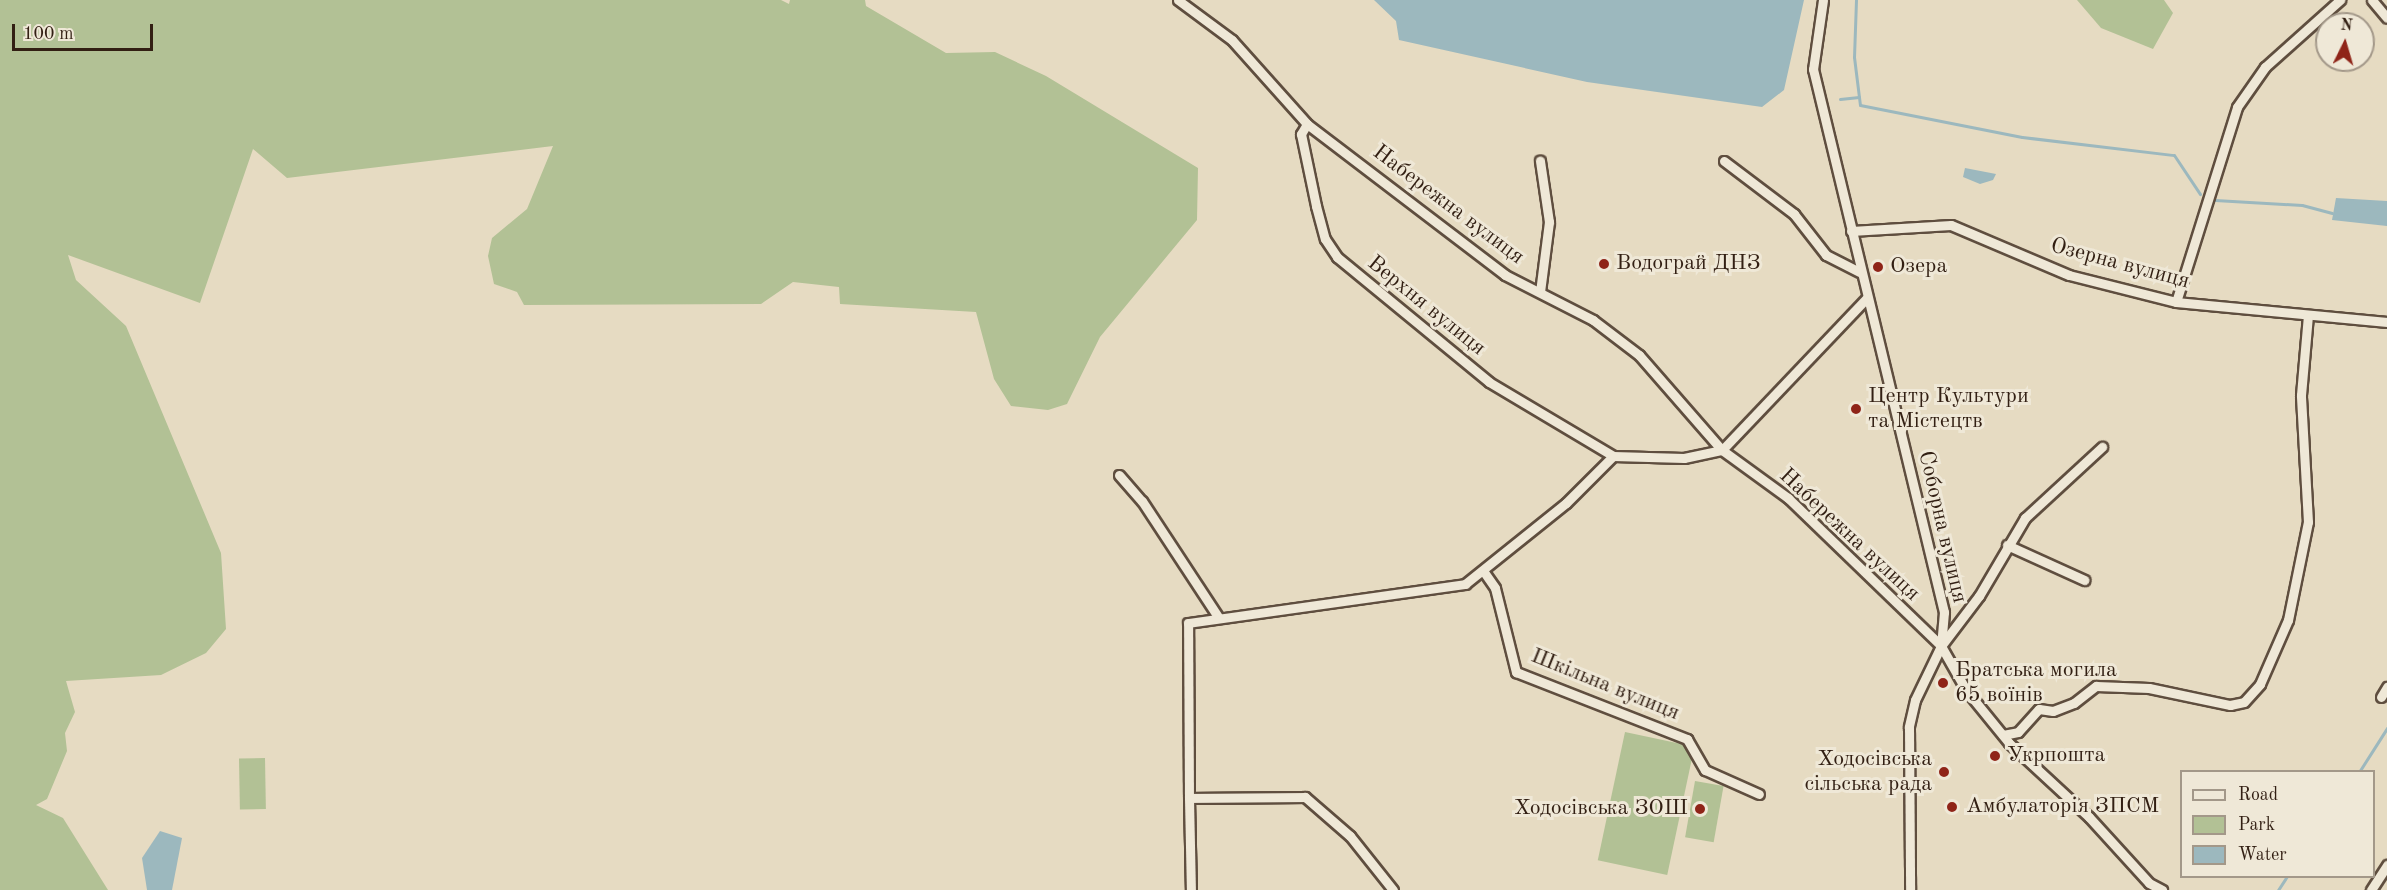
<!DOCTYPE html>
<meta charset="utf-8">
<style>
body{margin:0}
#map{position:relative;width:2387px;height:890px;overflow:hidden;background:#e6dbc2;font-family:"Old Standard TT",serif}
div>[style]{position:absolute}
.green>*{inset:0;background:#b2c195;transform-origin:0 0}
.water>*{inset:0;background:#9cb8be}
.stream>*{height:3px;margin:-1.5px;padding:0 1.5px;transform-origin:1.5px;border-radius:1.5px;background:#9cb8be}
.roads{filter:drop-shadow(2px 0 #5f4e3f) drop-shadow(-2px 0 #5f4e3f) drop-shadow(0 2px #5f4e3f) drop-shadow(0 -2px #5f4e3f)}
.minor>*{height:9px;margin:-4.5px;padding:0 4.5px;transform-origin:4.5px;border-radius:4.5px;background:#efe8d7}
.dots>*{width:16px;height:16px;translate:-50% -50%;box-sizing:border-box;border:3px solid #efe8d7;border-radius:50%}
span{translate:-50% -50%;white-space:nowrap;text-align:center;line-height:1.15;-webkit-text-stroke:6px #efe8d7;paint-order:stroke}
.street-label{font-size:22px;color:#321f13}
.poi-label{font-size:22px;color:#321f13}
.left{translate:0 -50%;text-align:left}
.right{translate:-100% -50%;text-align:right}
.legend{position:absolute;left:2180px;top:770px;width:195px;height:108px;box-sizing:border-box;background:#efe8d7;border:2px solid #a39889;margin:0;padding:8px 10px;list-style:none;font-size:18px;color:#321f13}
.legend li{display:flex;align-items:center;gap:12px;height:30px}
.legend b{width:30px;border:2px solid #a39889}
.north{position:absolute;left:2315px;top:12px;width:60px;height:60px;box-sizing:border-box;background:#efe8d7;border:2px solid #a39889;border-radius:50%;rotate:5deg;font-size:16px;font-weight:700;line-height:24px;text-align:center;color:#321f13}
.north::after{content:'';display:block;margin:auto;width:21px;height:27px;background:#8f2418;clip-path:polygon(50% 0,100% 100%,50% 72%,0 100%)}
.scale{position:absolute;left:12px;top:24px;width:141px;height:27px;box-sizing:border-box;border:3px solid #321f13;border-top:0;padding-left:8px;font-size:18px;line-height:21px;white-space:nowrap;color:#321f13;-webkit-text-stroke:4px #efe8d7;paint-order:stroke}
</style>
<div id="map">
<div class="green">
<i style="clip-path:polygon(0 0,781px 0,789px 4px,790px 0,865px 0,866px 6px,946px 53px,995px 52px,1046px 76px,1198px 168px,1197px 220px,1100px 337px,1067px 404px,1048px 410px,1011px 406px,994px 379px,976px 312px,840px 304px,839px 287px,793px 282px,761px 304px,524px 305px,517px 292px,494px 284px,488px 256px,492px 238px,527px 209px,553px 146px,287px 178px,253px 149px,200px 303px,68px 255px,76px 280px,126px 326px,221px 553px,226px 629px,206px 653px,161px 675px,66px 681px,75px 712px,65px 733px,67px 751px,47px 799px,36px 805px,63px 818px,108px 890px,0 890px)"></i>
<i style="clip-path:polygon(2077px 0,2164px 0,2173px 13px,2153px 49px,2101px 28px)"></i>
<i style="left:1625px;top:732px;width:71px;height:131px;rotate:12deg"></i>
<i style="left:265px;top:758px;width:51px;height:26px;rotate:89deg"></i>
<i style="left:1695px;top:781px;width:29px;height:57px;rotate:10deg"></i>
</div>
<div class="water">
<i style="clip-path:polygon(1374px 0,1804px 0,1784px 90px,1762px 107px,1587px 82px,1399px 40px,1396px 21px)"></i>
<i style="clip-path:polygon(1965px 168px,1996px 174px,1993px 180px,1980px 184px,1963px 177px)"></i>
<i style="clip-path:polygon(2336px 198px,2387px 201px,2387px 226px,2332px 220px)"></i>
<i style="clip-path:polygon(160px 831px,182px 838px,172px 890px,147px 890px,142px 858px)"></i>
</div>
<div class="stream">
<i style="left:1856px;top:0;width:57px;rotate:92deg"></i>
<i style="left:1854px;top:57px;width:48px;rotate:82.9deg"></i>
<i style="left:1860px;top:105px;width:165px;rotate:11.2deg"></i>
<i style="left:2022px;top:137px;width:153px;rotate:6.8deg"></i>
<i style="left:2174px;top:155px;width:47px;rotate:56.3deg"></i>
<i style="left:1840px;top:99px;width:19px;rotate:-6deg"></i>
<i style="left:2215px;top:200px;width:87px;rotate:3.3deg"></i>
<i style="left:2302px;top:205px;width:31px;rotate:15deg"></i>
<i style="left:2359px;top:772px;width:52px;rotate:-57.5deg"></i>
<i style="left:2278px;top:890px;width:17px;rotate:-57deg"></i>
</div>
<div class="roads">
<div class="minor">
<i style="left:1178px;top:0;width:67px;rotate:36.5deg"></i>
<i style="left:1232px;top:40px;width:113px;rotate:48.2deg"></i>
<i style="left:1307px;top:124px;width:249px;rotate:37.3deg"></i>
<i style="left:1505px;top:275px;width:99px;rotate:27.1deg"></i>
<i style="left:1593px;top:320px;width:58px;rotate:37.3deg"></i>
<i style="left:1639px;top:355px;width:126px;rotate:48.9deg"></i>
<i style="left:1722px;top:450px;width:82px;rotate:36deg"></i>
<i style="left:1788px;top:498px;width:213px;rotate:44deg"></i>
<i style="left:1941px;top:646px;width:51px;rotate:60.4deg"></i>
<i style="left:1966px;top:690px;width:68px;rotate:50.9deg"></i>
<i style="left:2009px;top:743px;width:109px;rotate:42.8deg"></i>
<i style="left:2089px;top:817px;width:89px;rotate:47.7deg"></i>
<i style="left:2149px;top:883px;width:15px;rotate:28deg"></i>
<i style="left:1823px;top:0;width:70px;rotate:98.2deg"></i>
<i style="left:1813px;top:69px;width:559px;rotate:76.44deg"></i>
<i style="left:1944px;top:612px;width:34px;rotate:95deg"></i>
<i style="left:1941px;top:646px;width:60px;rotate:115.7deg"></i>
<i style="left:1915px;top:700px;width:28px;rotate:103deg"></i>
<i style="left:1909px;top:727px;width:163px;rotate:89.6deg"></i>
<i style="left:2372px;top:0;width:23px;rotate:50deg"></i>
<i style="left:1307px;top:124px;width:12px;rotate:121deg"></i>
<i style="left:1301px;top:134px;width:74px;rotate:78.2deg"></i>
<i style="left:1316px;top:206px;width:34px;rotate:75deg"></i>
<i style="left:1325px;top:239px;width:22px;rotate:56deg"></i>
<i style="left:1337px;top:257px;width:197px;rotate:39.4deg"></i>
<i style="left:1489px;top:382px;width:144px;rotate:30.8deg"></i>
<i style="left:1724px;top:161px;width:88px;rotate:37.1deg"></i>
<i style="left:1794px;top:214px;width:52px;rotate:52deg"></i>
<i style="left:1826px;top:255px;width:37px;rotate:27deg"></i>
<i style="left:1851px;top:231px;width:100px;rotate:-3.4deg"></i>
<i style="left:1951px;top:225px;width:128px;rotate:23deg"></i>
<i style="left:2069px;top:275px;width:110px;rotate:14.2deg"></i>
<i style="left:2176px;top:302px;width:212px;rotate:5.4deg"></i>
<i style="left:1540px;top:292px;width:71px;rotate:-82.7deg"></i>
<i style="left:1549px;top:222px;width:62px;rotate:-98.4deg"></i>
<i style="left:2176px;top:302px;width:204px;rotate:-72.6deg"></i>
<i style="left:2237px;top:107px;width:49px;rotate:-55deg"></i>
<i style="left:2265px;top:67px;width:101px;rotate:-41.8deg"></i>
<i style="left:1119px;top:475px;width:35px;rotate:49deg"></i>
<i style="left:1142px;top:501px;width:140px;rotate:56.7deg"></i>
<i style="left:2007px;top:545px;width:85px;rotate:24.4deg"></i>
<i style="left:1484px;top:572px;width:19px;rotate:55deg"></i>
<i style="left:1495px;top:588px;width:87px;rotate:76deg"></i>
<i style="left:1516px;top:672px;width:184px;rotate:21.4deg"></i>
<i style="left:1687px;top:739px;width:36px;rotate:60deg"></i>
<i style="left:1705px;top:770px;width:59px;rotate:24deg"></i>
<i style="left:1941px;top:646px;width:63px;rotate:-52.8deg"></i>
<i style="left:1979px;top:596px;width:91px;rotate:-59.5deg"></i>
<i style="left:2025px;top:518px;width:105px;rotate:-42.7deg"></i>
<i style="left:2381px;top:697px;width:12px;rotate:-59deg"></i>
<i style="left:2003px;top:735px;width:15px;rotate:-11deg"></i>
<i style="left:2018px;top:732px;width:31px;rotate:-48deg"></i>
<i style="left:2039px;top:709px;width:14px;rotate:8deg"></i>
<i style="left:2053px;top:711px;width:22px;rotate:-21deg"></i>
<i style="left:2074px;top:703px;width:28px;rotate:-38deg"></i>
<i style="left:2096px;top:686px;width:53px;rotate:2.2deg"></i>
<i style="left:2149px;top:688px;width:83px;rotate:11.9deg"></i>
<i style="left:2230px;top:705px;width:14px;rotate:-12deg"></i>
<i style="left:2244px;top:702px;width:24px;rotate:-48deg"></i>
<i style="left:2260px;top:684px;width:70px;rotate:-66.4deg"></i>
<i style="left:2288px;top:620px;width:100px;rotate:-78.5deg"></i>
<i style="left:2308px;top:522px;width:127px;rotate:-93.2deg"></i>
<i style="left:2301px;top:395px;width:80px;rotate:-85deg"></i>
<i style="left:1189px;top:798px;width:92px;rotate:88.8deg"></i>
<i style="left:1393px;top:890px;width:69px;rotate:-128.5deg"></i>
<i style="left:1350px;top:836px;width:60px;rotate:-139.1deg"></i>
<i style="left:1305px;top:797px;width:116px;rotate:179.5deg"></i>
<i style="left:1189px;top:798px;width:175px;rotate:-90.3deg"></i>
<i style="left:1188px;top:623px;width:280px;rotate:-8deg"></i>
<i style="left:1465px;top:584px;width:129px;rotate:-38.7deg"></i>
<i style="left:1566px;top:503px;width:66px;rotate:-45deg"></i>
<i style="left:1613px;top:456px;width:71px;rotate:1.6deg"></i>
<i style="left:1684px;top:458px;width:39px;rotate:-12deg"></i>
<i style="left:1722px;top:450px;width:209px;rotate:-46.4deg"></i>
<i style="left:2371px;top:890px;width:30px;rotate:-57deg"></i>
</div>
</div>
<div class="dots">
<i style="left:1604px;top:264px;background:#8f2418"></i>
<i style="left:1878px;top:267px;background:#8f2418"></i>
<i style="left:1856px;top:409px;background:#8f2418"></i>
<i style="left:1943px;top:683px;background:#8f2418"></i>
<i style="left:1995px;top:756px;background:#8f2418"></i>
<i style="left:1944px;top:772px;background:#8f2418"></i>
<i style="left:1952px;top:807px;background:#8f2418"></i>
<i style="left:1700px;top:809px;background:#8f2418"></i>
</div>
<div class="street-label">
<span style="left:1448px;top:205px;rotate:37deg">Набережна вулиця</span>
<span style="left:2120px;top:264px;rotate:15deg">Озерна вулиця</span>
<span style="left:1426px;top:306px;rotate:39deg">Верхня вулиця</span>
<span style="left:1942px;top:527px;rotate:77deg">Соборна вулиця</span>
<span style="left:1849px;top:535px;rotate:43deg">Набережна вулиця</span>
<span style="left:1605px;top:685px;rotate:22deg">Шкільна вулиця</span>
</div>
<div class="poi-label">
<span class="left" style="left:1616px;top:264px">Водограй ДНЗ</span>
<span class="left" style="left:1890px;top:267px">Озера</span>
<span class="left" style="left:1868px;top:409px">Центр Культури<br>та Містецтв</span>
<span class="left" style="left:1955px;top:683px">Братська могила<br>65 воїнів</span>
<span class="left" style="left:2007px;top:756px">Укрпошта</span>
<span class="right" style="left:1932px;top:772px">Ходосівська<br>сільська рада</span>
<span class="left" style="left:1966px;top:807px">Амбулаторія ЗПСМ</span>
<span class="right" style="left:1688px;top:809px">Ходосівська ЗОШ</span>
</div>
<ul class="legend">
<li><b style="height:8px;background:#efe8d7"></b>Road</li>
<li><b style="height:16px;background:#b2c195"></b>Park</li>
<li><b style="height:16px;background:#9cb8be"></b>Water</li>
</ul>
<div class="north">N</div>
<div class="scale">100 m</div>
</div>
